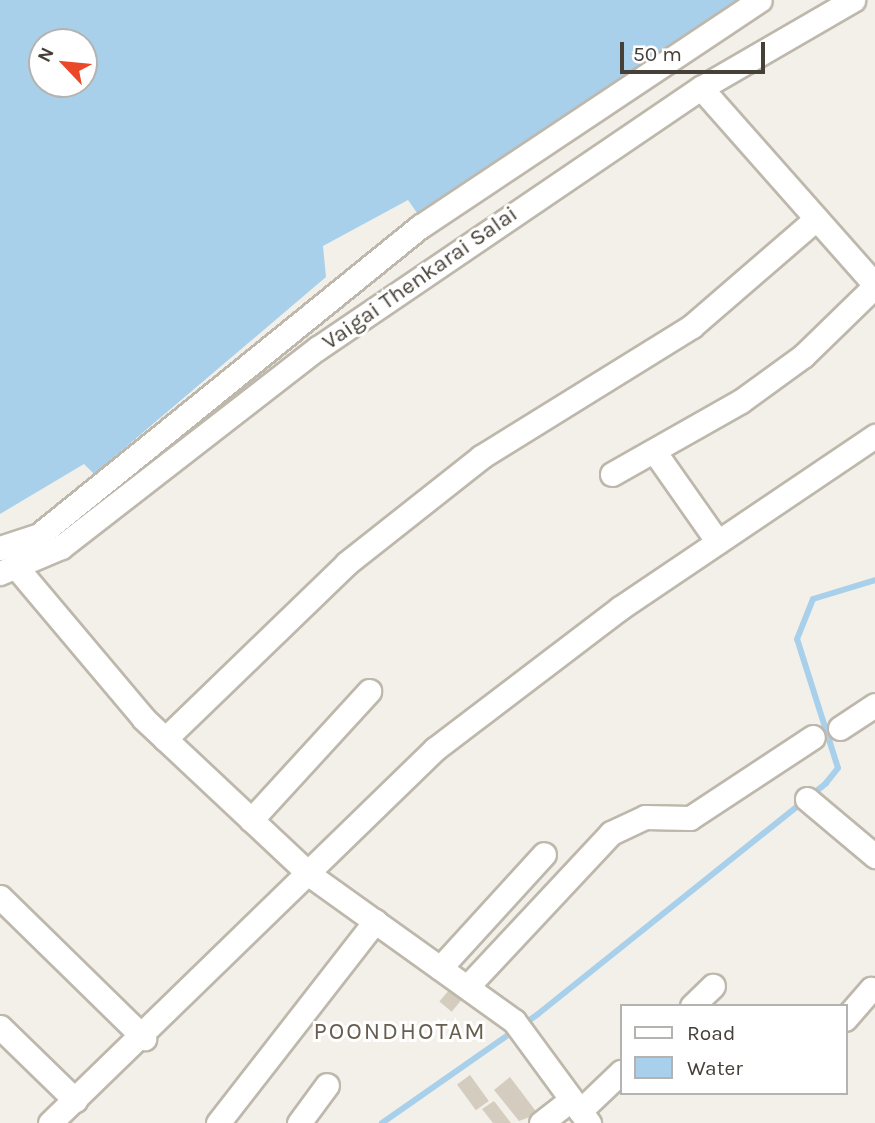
<!DOCTYPE html>
<style>
body{margin:0}
#map{position:relative;width:875px;height:1123px;overflow:hidden;background:#f3f0e9;font-family:Karla,sans-serif}
div>[style]{position:absolute}
.water>*{inset:0;background:#a9d0eb}
.stream>*{height:6px;margin:-3px;padding:0 3px;transform-origin:3px;border-radius:3px;background:#a9d0eb}
.building>*{inset:0;background:#d4ccbf;transform-origin:0 0}
.roads{filter:drop-shadow(2px 0 #beb8ac) drop-shadow(-2px 0 #beb8ac) drop-shadow(0 2px #beb8ac) drop-shadow(0 -2px #beb8ac)}
.minor>*{height:23px;margin:-11.5px;padding:0 11.5px;transform-origin:11.5px;border-radius:11.5px;background:#fff}
span{translate:-50% -50%;white-space:nowrap;text-align:center;line-height:1.15;-webkit-text-stroke:6px #fff;paint-order:stroke}
.street-label{font-size:23px;color:#464138}
.neighbourhood-label{font-size:24px;color:#685e50;letter-spacing:2px}
.legend{position:absolute;left:620px;top:1004px;width:228px;height:91px;box-sizing:border-box;background:#fff;border:2px solid #b5b3af;margin:0;padding:9px 12px;list-style:none;font-size:21px;color:#464138}
.legend li{display:flex;align-items:center;gap:14px;height:35px}
.legend b{width:35px;border:2px solid #b5b3af}
.north{position:absolute;left:28px;top:28px;width:70px;height:70px;box-sizing:border-box;background:#fff;border:2px solid #b5b3af;border-radius:50%;rotate:296deg;font-size:19px;font-weight:700;line-height:28px;text-align:center;color:#464138}
.north::after{content:'';display:block;margin:auto;width:24px;height:32px;background:#ea4829;clip-path:polygon(50% 0,100% 100%,50% 72%,0 100%)}
.scale{position:absolute;left:620px;top:42px;width:145px;height:32px;box-sizing:border-box;border:4px solid #464138;border-top:0;padding-left:9px;font-size:21px;line-height:24px;white-space:nowrap;color:#464138;-webkit-text-stroke:5px #fff;paint-order:stroke}
</style>
<div id="map">
<div class="water">
<i style="clip-path:polygon(evenodd,0 0,739px 0,417px 213px,408px 200px,323px 246px,326px 277px,94px 474px,84px 464px,0 514px,0 0,42px 42px,84px 42px,84px 84px,42px 84px,42px 42px)"></i>
</div>
<div class="stream">
<i style="left:382px;top:1123px;width:190px;rotate:-34.9deg"></i>
<i style="left:538px;top:1014px;width:369px;rotate:-38.7deg"></i>
<i style="left:826px;top:783px;width:19px;rotate:-51deg"></i>
<i style="left:838px;top:768px;width:135px;rotate:-107.6deg"></i>
<i style="left:797px;top:639px;width:43px;rotate:-68.2deg"></i>
<i style="left:813px;top:599px;width:65px;rotate:-17deg"></i>
</div>
<div class="building">
<i style="left:449px;top:990px;width:16px;height:15px;rotate:40deg"></i>
<i style="left:470px;top:1075px;width:32px;height:16px;rotate:54deg"></i>
<i style="clip-path:polygon(510px 1077px,538px 1114px,519px 1121px,494px 1090px)"></i>
<i style="clip-path:polygon(494px 1101px,511px 1123px,493px 1123px,482px 1109px)"></i>
</div>
<div class="roads">
<div class="minor">
<i style="left:701px;top:88px;width:263px;rotate:48.5deg"></i>
<i style="left:654px;top:451px;width:111px;rotate:54.9deg"></i>
<i style="left:612px;top:474px;width:148px;rotate:-29.5deg"></i>
<i style="left:741px;top:401px;width:77px;rotate:-36deg"></i>
<i style="left:803px;top:356px;width:100px;rotate:-44.2deg"></i>
<i style="left:0;top:548px;width:41px;rotate:-18.4deg"></i>
<i style="left:39px;top:535px;width:491px;rotate:-39deg"></i>
<i style="left:421px;top:226px;width:407px;rotate:-33.7deg"></i>
<i style="left:17px;top:568px;width:197px;rotate:49.9deg"></i>
<i style="left:144px;top:719px;width:228px;rotate:43.2deg"></i>
<i style="left:310px;top:875px;width:251px;rotate:35.6deg"></i>
<i style="left:514px;top:1021px;width:127px;rotate:53.7deg"></i>
<i style="left:0;top:573px;width:66px;rotate:-23.1deg"></i>
<i style="left:61px;top:547px;width:325px;rotate:-37.8deg"></i>
<i style="left:318px;top:348px;width:463px;rotate:-34.2deg"></i>
<i style="left:701px;top:88px;width:176px;rotate:-30.1deg"></i>
<i style="left:840px;top:728px;width:42px;rotate:-33.3deg"></i>
<i style="left:165px;top:739px;width:253px;rotate:-44deg"></i>
<i style="left:347px;top:563px;width:171px;rotate:-38.3deg"></i>
<i style="left:481px;top:457px;width:248px;rotate:-31.8deg"></i>
<i style="left:692px;top:326px;width:164px;rotate:-40.8deg"></i>
<i style="left:807px;top:799px;width:89px;rotate:40deg"></i>
<i style="left:251px;top:820px;width:175px;rotate:-47.5deg"></i>
<i style="left:0;top:897px;width:202px;rotate:44.4deg"></i>
<i style="left:440px;top:968px;width:154px;rotate:-47.6deg"></i>
<i style="left:467px;top:987px;width:211px;rotate:-46.9deg"></i>
<i style="left:611px;top:833px;width:38px;rotate:-25deg"></i>
<i style="left:645px;top:817px;width:45px;rotate:1.3deg"></i>
<i style="left:690px;top:818px;width:147px;rotate:-33.4deg"></i>
<i style="left:692px;top:1006px;width:29px;rotate:-44deg"></i>
<i style="left:845px;top:1019px;width:40px;rotate:-49deg"></i>
<i style="left:0;top:1027px;width:105px;rotate:44.2deg"></i>
<i style="left:580px;top:1111px;width:57px;rotate:-43.6deg"></i>
<i style="left:50px;top:1123px;width:537px;rotate:-44.17deg"></i>
<i style="left:435px;top:749px;width:233px;rotate:-37.3deg"></i>
<i style="left:620px;top:608px;width:308px;rotate:-34deg"></i>
<i style="left:218px;top:1123px;width:256px;rotate:-52.1deg"></i>
<i style="left:299px;top:1123px;width:47px;rotate:-53.6deg"></i>
<i style="left:541px;top:1123px;width:37px;rotate:-38deg"></i>
</div>
</div>
<div class="street-label">
<span style="left:420px;top:278px;rotate:-35deg">Vaigai Thenkarai Salai</span>
</div>
<div class="neighbourhood-label">
<span style="left:400px;top:1032px">POONDHOTAM</span>
</div>
<ul class="legend">
<li><b style="height:9px;background:#fff"></b>Road</li>
<li><b style="height:19px;background:#a9d0eb"></b>Water</li>
</ul>
<div class="north">N</div>
<div class="scale">50 m</div>
</div>
